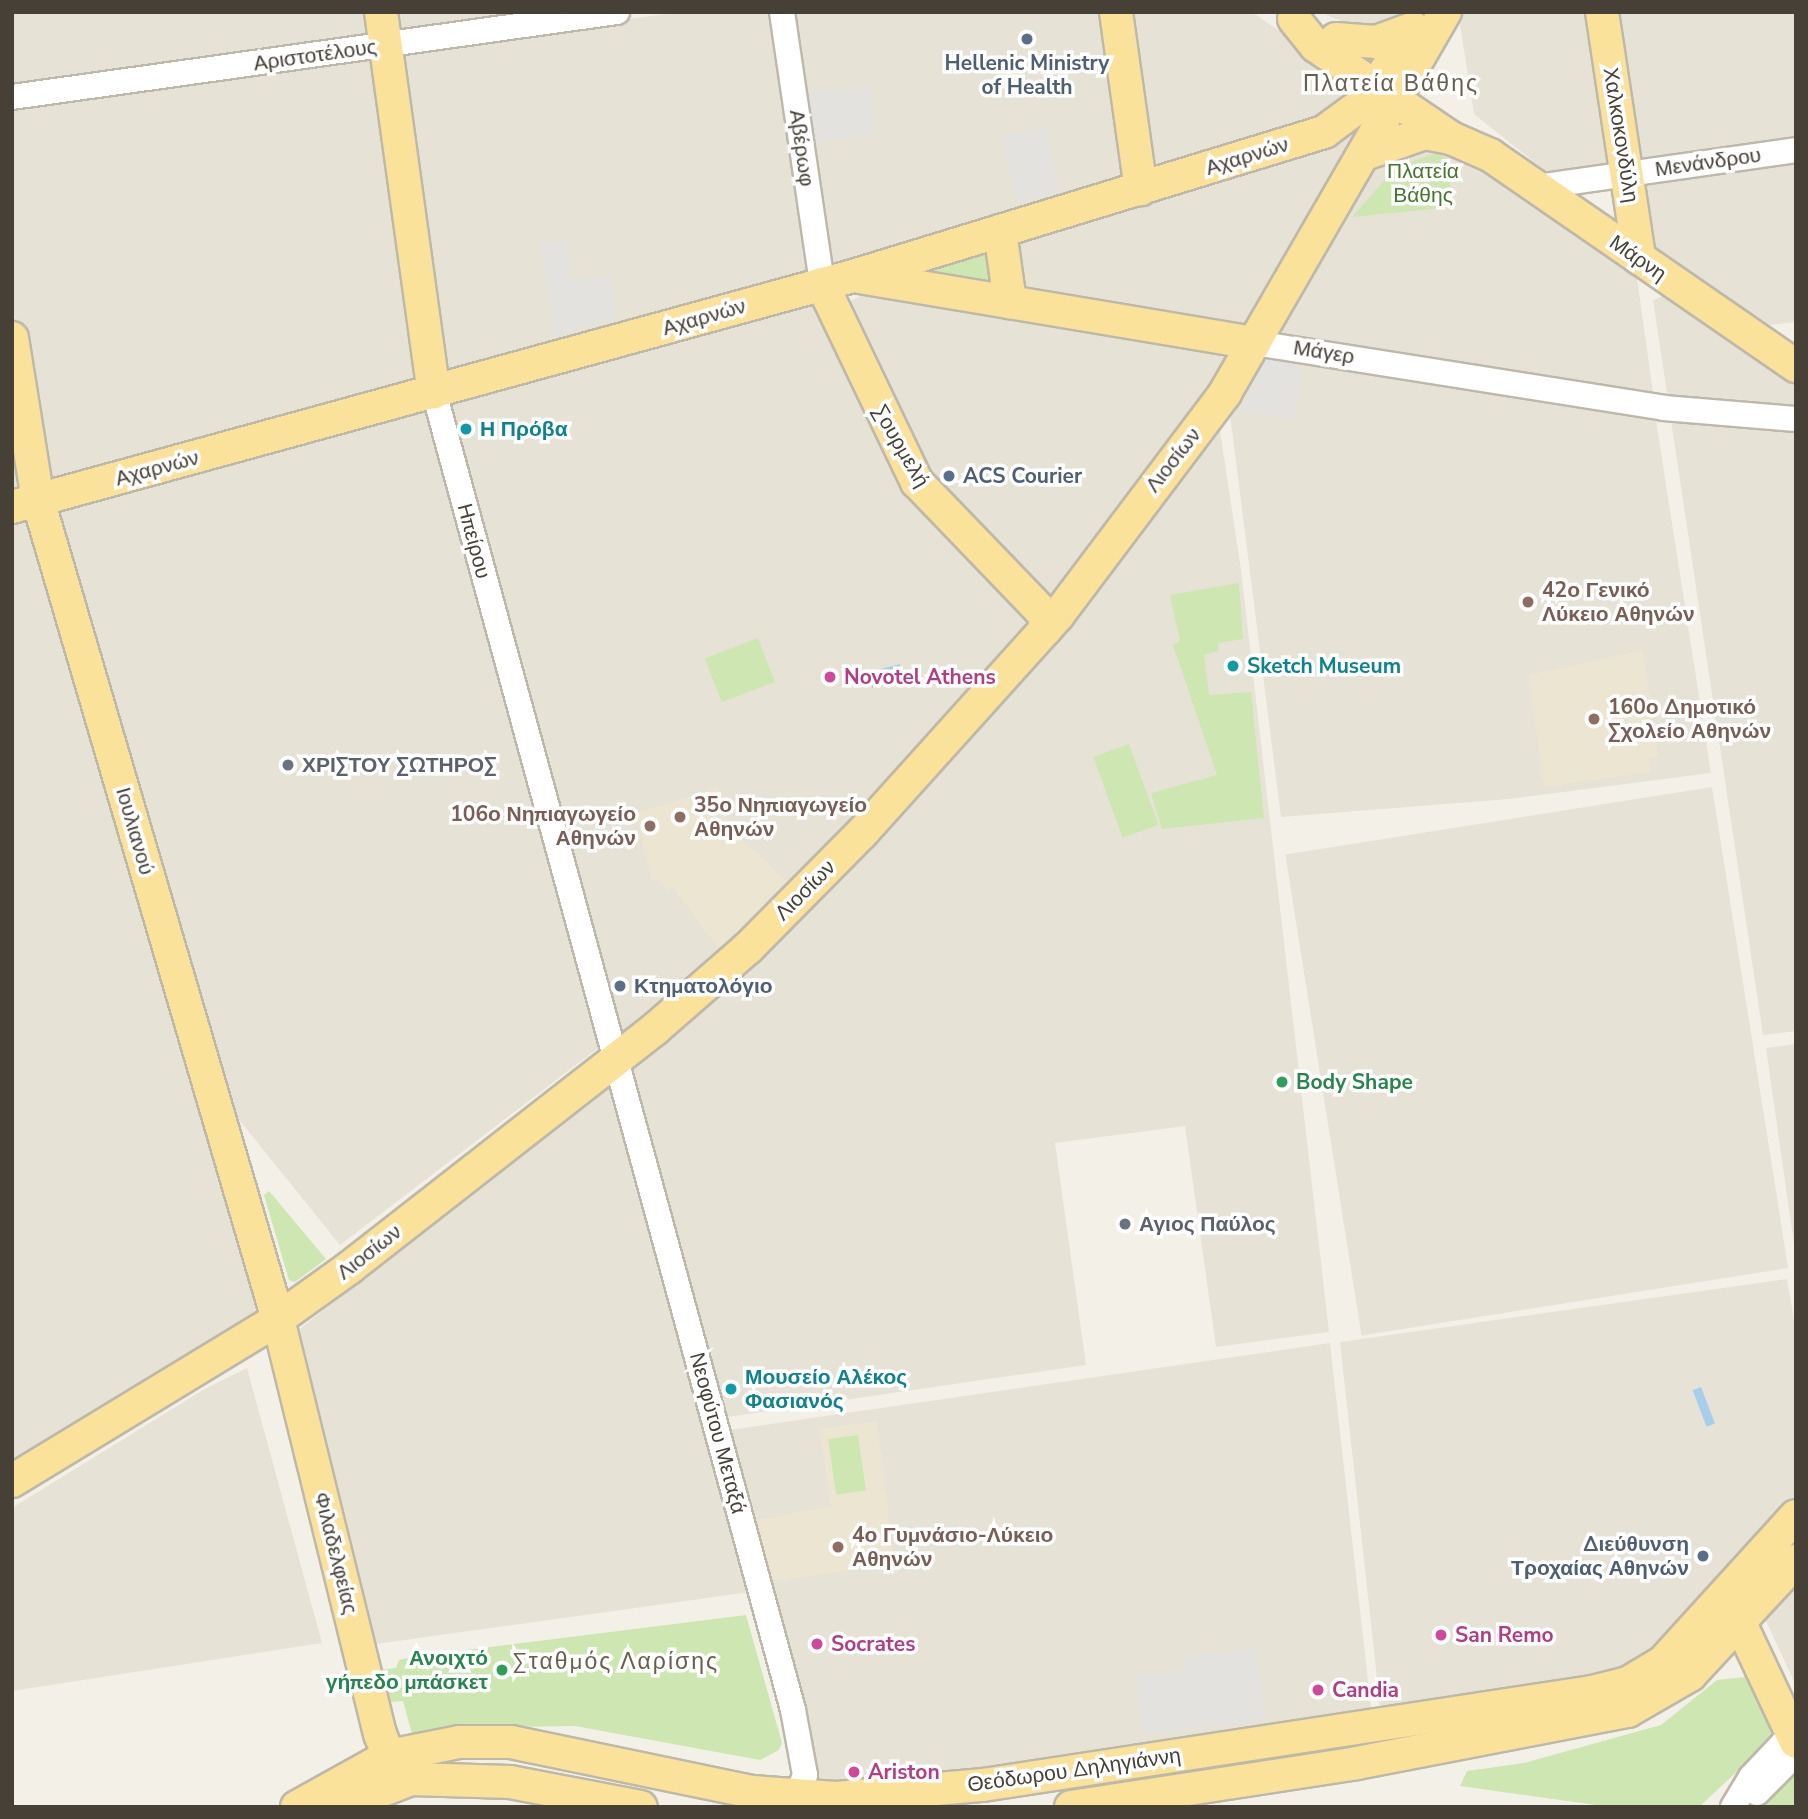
<!DOCTYPE html>
<meta charset="utf-8">
<style>
body{margin:0}
#map{position:relative;width:1808px;height:1819px;overflow:hidden;background:#f3f0e8;font-family:"Nunito Sans",sans-serif}
div>[style]{position:absolute}
.residential>*{inset:0;background:#e7e2d6;transform-origin:0 0}
.education>*{inset:0;background:#ece5d2}
.green>*{inset:0;background:#cde6b2;transform-origin:0 0}
.parking>*{inset:0;background:#e4e2df;transform-origin:0 0}
.water>*{inset:0;background:#a6ceed;transform-origin:0 0}
.roads{filter:drop-shadow(2px 0 #beb8aa) drop-shadow(-2px 0 #beb8aa) drop-shadow(0 2px #beb8aa) drop-shadow(0 -2px #beb8aa)}
.minor>*{height:24px;margin:-12px;padding:0 12px;transform-origin:12px;border-radius:12px;background:#fff}
.major>*{height:32px;margin:-16px;padding:0 16px;transform-origin:16px;border-radius:16px;background:#fae29a}
.dots>*{width:19px;height:19px;translate:-50% -50%;box-sizing:border-box;border:4px solid #fff;border-radius:50%}
span{translate:-50% -50%;white-space:nowrap;text-align:center;line-height:1.15;-webkit-text-stroke:7px #fff;paint-order:stroke}
.street-label{font-size:21px;color:#464037}
.service-label{font-size:21px;color:#4e5e75;font-weight:700}
.left{translate:0 -50%;text-align:left}
.right{translate:-100% -50%;text-align:right}
.park-label{font-size:21px;color:#45752c}
.culture-label{font-size:21px;color:#0d838f;font-weight:700}
.education-label{font-size:21px;color:#785e54;font-weight:700}
.hotel-label{font-size:21px;color:#b23c85;font-weight:700}
.worship-label{font-size:21px;color:#5b616d;font-weight:700}
.leisure-label{font-size:21px;color:#27864d;font-weight:700}
.neighbourhood-label{font-size:23px;color:#685f4e;letter-spacing:2px}
.frame{position:absolute;inset:0;border:14px solid #464037;pointer-events:none}
</style>
<div id="map">
<div class="residential">
<i style="clip-path:polygon(12px 12px,369px 12px,423px 388px,44px 491px,12px 304px)"></i>
<i style="clip-path:polygon(383px 12px,548px 12px,386px 34px)"></i>
<i style="clip-path:polygon(681px 12px,776px 12px,813px 276px,436px 379px,389px 51px)"></i>
<i style="clip-path:polygon(792px 12px,1252px 12px,1318px 58px,1341px 95px,1325px 121px,826px 271px)"></i>
<i style="clip-path:polygon(1320px 12px,1432px 12px,1381px 38px)"></i>
<i style="clip-path:polygon(1466px 12px,1593px 12px,1617px 166px,1554px 178px,1474px 114px,1459px 18px)"></i>
<i style="clip-path:polygon(1610px 12px,1796px 12px,1796px 143px,1631px 167px)"></i>
<i style="clip-path:polygon(1368px 91px,1636px 271px,1654px 400px,1263px 337px,1216px 404px,1241px 570px,1329px 1332px,1216px 1347px,1185px 1126px,1055px 1143px,1086px 1365px,720px 1418px,445px 405px,817px 297px,842px 306px,876px 287px,1008px 236px,1326px 126px)"></i>
<i style="clip-path:polygon(1796px 163px,1796px 322px,1770px 325px,1643px 245px,1635px 187px)"></i>
<i style="clip-path:polygon(1675px 291px,1796px 374px,1796px 1031px,1763px 1035px,1653px 300px)"></i>
<i style="clip-path:polygon(1260px 351px,1655px 414px,1711px 773px,1509px 799px,1281px 817px,1230px 415px)"></i>
<i style="clip-path:polygon(12px 384px,30px 494px,12px 499px)"></i>
<i style="clip-path:polygon(429px 405px,606px 1042px,340px 1245px,224px 1101px,56px 512px)"></i>
<i style="clip-path:polygon(37px 514px,259px 1309px,12px 1468px,12px 521px)"></i>
<i style="left:1712px;top:787px;width:487px;height:432px;rotate:81deg"></i>
<i style="clip-path:polygon(1796px 1044px,1796px 1259px,1766px 1048px)"></i>
<i style="clip-path:polygon(615px 1079px,757px 1591px,376px 1644px,297px 1331px)"></i>
<i style="clip-path:polygon(1787px 1279px,1796px 1332px,1796px 1509px,1658px 1658px,1608px 1676px,1381px 1715px,1340px 1342px)"></i>
<i style="clip-path:polygon(1330px 1343px,1372px 1716px,995px 1776px,841px 1786px,818px 1780px,723px 1431px)"></i>
<i style="clip-path:polygon(247px 1368px,322px 1643px,12px 1691px,12px 1508px,203px 1390px)"></i>
<i style="clip-path:polygon(1796px 1575px,1796px 1686px,1762px 1612px)"></i>
</div>
<div class="education">
<i style="clip-path:polygon(1643px 650px,1658px 757px,1649px 759px,1651px 772px,1544px 787px,1529px 675px)"></i>
<i style="clip-path:polygon(718px 788px,730px 828px,787px 882px,719px 949px,673px 887px,667px 890px,659px 879px,652px 880px,636px 813px)"></i>
<i style="clip-path:polygon(877px 1421px,894px 1563px,771px 1582px,756px 1520px,831px 1506px,820px 1429px)"></i>
</div>
<div class="green">
<i style="clip-path:polygon(1437px 153px,1447px 158px,1453px 207px,1352px 217px,1397px 166px)"></i>
<i style="clip-path:polygon(994px 240px,1003px 291px,893px 271px)"></i>
<i style="clip-path:polygon(1239px 583px,1243px 639px,1218px 643px,1218px 651px,1204px 655px,1209px 695px,1251px 692px,1264px 818px,1162px 829px,1151px 793px,1217px 775px,1173px 645px,1180px 641px,1170px 595px)"></i>
<i style="left:758px;top:638px;width:47px;height:57px;rotate:69deg"></i>
<i style="left:1129px;top:744px;width:86px;height:38px;rotate:70deg"></i>
<i style="clip-path:polygon(269px 1191px,326px 1259px,295px 1282px,289px 1280px,264px 1195px)"></i>
<i style="left:858px;top:1435px;width:56px;height:30px;rotate:82deg"></i>
<i style="clip-path:polygon(746px 1615px,782px 1743px,779px 1750px,760px 1760px,575px 1726px,504px 1727px,422px 1740px,412px 1734px,403px 1701px,390px 1702px,379px 1670px,396px 1668px,399px 1660px,418px 1656px)"></i>
<i style="clip-path:polygon(1745px 1677px,1764px 1703px,1775px 1736px,1699px 1807px,1611px 1807px,1460px 1786px,1467px 1771px,1524px 1763px,1661px 1725px,1717px 1680px)"></i>
<i style="clip-path:polygon(1794px 1776px,1796px 1807px,1761px 1807px,1772px 1796px)"></i>
</div>
<div class="parking">
<i style="left:869px;top:85px;width:49px;height:63px;rotate:82deg"></i>
<i style="left:1045px;top:127px;width:67px;height:44px;rotate:77deg"></i>
<i style="clip-path:polygon(567px 241px,572px 280px,611px 275px,614px 317px,554px 335px,540px 244px)"></i>
<i style="clip-path:polygon(1265px 355px,1301px 365px,1296px 420px,1241px 412px)"></i>
<i style="clip-path:polygon(1256px 1648px,1265px 1720px,1143px 1734px,1136px 1677px,1184px 1671px,1183px 1657px)"></i>
</div>
<div class="water">
<i style="left:900px;top:664px;width:16px;height:33px;rotate:75deg"></i>
<i style="left:1701px;top:1387px;width:39px;height:9px;rotate:69deg"></i>
</div>
<div class="roads">
<div class="minor">
<i style="left:782px;top:12px;width:275px;rotate:81.6deg"></i>
<i style="left:12px;top:97px;width:611px;rotate:-8deg"></i>
<i style="left:1537px;top:187px;width:262px;rotate:-8.1deg"></i>
<i style="left:1255px;top:343px;width:414px;rotate:9deg"></i>
<i style="left:1664px;top:408px;width:132px;rotate:4.8deg"></i>
<i style="left:434px;top:392px;width:1366px;rotate:74.76deg"></i>
<i style="left:793px;top:1710px;width:66px;rotate:79.5deg"></i>
<i style="left:805px;top:1775px;width:34px;rotate:111deg"></i>
<i style="left:1757px;top:1793px;width:55px;rotate:-45deg"></i>
<i style="left:1733px;top:1807px;width:35px;rotate:-59deg"></i>
<i style="left:1751px;top:1777px;width:66px;rotate:-46.8deg"></i>
</div>
<div class="major">
<i style="left:381px;top:12px;width:384px;rotate:82.1deg"></i>
<i style="left:1116px;top:12px;width:179px;rotate:82deg"></i>
<i style="left:1602px;top:12px;width:249px;rotate:81.4deg"></i>
<i style="left:1294px;top:19px;width:35px;rotate:51deg"></i>
<i style="left:1316px;top:46px;width:46px;rotate:34.4deg"></i>
<i style="left:1354px;top:72px;width:117px;rotate:34.2deg"></i>
<i style="left:1451px;top:138px;width:43px;rotate:23.6deg"></i>
<i style="left:1490px;top:155px;width:372px;rotate:34.6deg"></i>
<i style="left:1336px;top:39px;width:40px;rotate:4.3deg"></i>
<i style="left:1376px;top:42px;width:40px;rotate:-20.2deg"></i>
<i style="left:1365px;top:154px;width:64px;rotate:-19.3deg"></i>
<i style="left:1425px;top:133px;width:26px;rotate:11deg"></i>
<i style="left:1000px;top:231px;width:72px;rotate:82deg"></i>
<i style="left:860px;top:277px;width:400px;rotate:9.5deg"></i>
<i style="left:822px;top:284px;width:220px;rotate:64.4deg"></i>
<i style="left:917px;top:482px;width:183px;rotate:46.1deg"></i>
<i style="left:1044px;top:614px;width:15px;rotate:82deg"></i>
<i style="left:12px;top:338px;width:164px;rotate:80.9deg"></i>
<i style="left:38px;top:500px;width:853px;rotate:73.67deg"></i>
<i style="left:278px;top:1319px;width:427px;rotate:76.2deg"></i>
<i style="left:380px;top:1734px;width:24px;rotate:68deg"></i>
<i style="left:389px;top:1756px;width:32px;rotate:46deg"></i>
<i style="left:12px;top:507px;width:872px;rotate:-15.36deg"></i>
<i style="left:853px;top:276px;width:493px;rotate:-17deg"></i>
<i style="left:1324px;top:132px;width:52px;rotate:-36.4deg"></i>
<i style="left:1366px;top:101px;width:59px;rotate:-56.9deg"></i>
<i style="left:12px;top:1481px;width:311px;rotate:-31.3deg"></i>
<i style="left:278px;top:1319px;width:87px;rotate:-35.7deg"></i>
<i style="left:349px;top:1268px;width:388px;rotate:-38deg"></i>
<i style="left:655px;top:1029px;width:123px;rotate:-41.1deg"></i>
<i style="left:748px;top:948px;width:162px;rotate:-45.3deg"></i>
<i style="left:862px;top:833px;width:293px;rotate:-48deg"></i>
<i style="left:1058px;top:615px;width:278px;rotate:-53deg"></i>
<i style="left:1225px;top:393px;width:440px;rotate:-60deg"></i>
<i style="left:1732px;top:1606px;width:150px;rotate:64.8deg"></i>
<i style="left:297px;top:1807px;width:105px;rotate:-29deg"></i>
<i style="left:389px;top:1756px;width:71px;rotate:-11.3deg"></i>
<i style="left:459px;top:1742px;width:52px"></i>
<i style="left:511px;top:1742px;width:247px;rotate:11.7deg"></i>
<i style="left:753px;top:1792px;width:83px;rotate:4.1deg"></i>
<i style="left:836px;top:1798px;width:148px;rotate:-5.1deg"></i>
<i style="left:983px;top:1785px;width:616px;rotate:-8.68deg"></i>
<i style="left:1592px;top:1692px;width:37px;rotate:-14deg"></i>
<i style="left:1628px;top:1683px;width:41px;rotate:-31deg"></i>
<i style="left:1663px;top:1662px;width:197px;rotate:-47.7deg"></i>
<i style="left:339px;top:1807px;width:77px;rotate:-21.3deg"></i>
<i style="left:411px;top:1779px;width:99px;rotate:1.7deg"></i>
<i style="left:510px;top:1782px;width:133px;rotate:10.8deg"></i>
<i style="left:1071px;top:1807px;width:289px;rotate:-8.7deg"></i>
<i style="left:1357px;top:1763px;width:276px;rotate:-10.9deg"></i>
<i style="left:1628px;top:1711px;width:72px;rotate:-30.1deg"></i>
<i style="left:1690px;top:1675px;width:156px;rotate:-47.1deg"></i>
</div>
</div>
<div class="dots">
<i style="left:1027px;top:39px;background:#5c6f8a"></i>
<i style="left:466px;top:429px;background:#0f9aa8"></i>
<i style="left:949px;top:476px;background:#5c6f8a"></i>
<i style="left:1528px;top:602px;background:#8d6e63"></i>
<i style="left:1233px;top:666px;background:#0f9aa8"></i>
<i style="left:830px;top:677px;background:#d1479c"></i>
<i style="left:1594px;top:719px;background:#8d6e63"></i>
<i style="left:288px;top:765px;background:#6b7280"></i>
<i style="left:680px;top:817px;background:#8d6e63"></i>
<i style="left:650px;top:826px;background:#8d6e63"></i>
<i style="left:620px;top:986px;background:#5c6f8a"></i>
<i style="left:1282px;top:1082px;background:#2e9e5b"></i>
<i style="left:1125px;top:1224px;background:#6b7280"></i>
<i style="left:731px;top:1389px;background:#0f9aa8"></i>
<i style="left:838px;top:1547px;background:#8d6e63"></i>
<i style="left:1703px;top:1556px;background:#5c6f8a"></i>
<i style="left:1441px;top:1635px;background:#d1479c"></i>
<i style="left:817px;top:1644px;background:#d1479c"></i>
<i style="left:502px;top:1670px;background:#2e9e5b"></i>
<i style="left:1318px;top:1690px;background:#d1479c"></i>
<i style="left:854px;top:1772px;background:#d1479c"></i>
</div>
<div class="street-label">
<span style="left:315px;top:55px;rotate:-8deg">Αριστοτέλους</span>
<span style="left:1621px;top:135px;rotate:81deg">Χαλκοκονδύλη</span>
<span style="left:802px;top:148px;rotate:82deg">Αβέρωφ</span>
<span style="left:1247px;top:156px;rotate:-17deg">Αχαρνών</span>
<span style="left:1708px;top:162px;rotate:-8deg">Μενάνδρου</span>
<span style="left:1638px;top:258px;rotate:35deg">Μάρνη</span>
<span style="left:704px;top:317px;rotate:-16deg">Αχαρνών</span>
<span style="left:1324px;top:352px;rotate:9deg">Μάγερ</span>
<span style="left:901px;top:446px;rotate:60deg">Σουρμελή</span>
<span style="left:1173px;top:460px;rotate:-52deg">Λιοσίων</span>
<span style="left:157px;top:468px;rotate:-15deg">Αχαρνών</span>
<span style="left:474px;top:541px;rotate:75deg">Ηπείρου</span>
<span style="left:135px;top:831px;rotate:74deg">Ιουλιανού</span>
<span style="left:805px;top:890px;rotate:-45deg">Λιοσίων</span>
<span style="left:369px;top:1252px;rotate:-38deg">Λιοσίων</span>
<span style="left:718px;top:1433px;rotate:75deg">Νεοφύτου Μεταξά</span>
<span style="left:336px;top:1553px;rotate:76deg">Φιλαδελφείας</span>
<span style="left:1074px;top:1770px;rotate:-8deg">Θεόδωρου Δηληγιάννη</span>
</div>
<div class="service-label">
<span style="left:1027px;top:75px">Hellenic Ministry<br>of Health</span>
<span class="left" style="left:963px;top:476px">ACS Courier</span>
<span class="left" style="left:634px;top:986px">Κτηματολόγιο</span>
<span class="right" style="left:1689px;top:1556px">Διεύθυνση<br>Τροχαίας Αθηνών</span>
</div>
<div class="park-label">
<span style="left:1423px;top:183px">Πλατεία<br>Βάθης</span>
</div>
<div class="culture-label">
<span class="left" style="left:480px;top:429px">Η Πρόβα</span>
<span class="left" style="left:1247px;top:666px">Sketch Museum</span>
<span class="left" style="left:745px;top:1389px">Μουσείο Αλέκος<br>Φασιανός</span>
</div>
<div class="education-label">
<span class="left" style="left:1542px;top:602px">42ο Γενικό<br>Λύκειο Αθηνών</span>
<span class="left" style="left:1608px;top:719px">160ο Δημοτικό<br>Σχολείο Αθηνών</span>
<span class="left" style="left:694px;top:817px">35ο Νηπιαγωγείο<br>Αθηνών</span>
<span class="right" style="left:636px;top:826px">106ο Νηπιαγωγείο<br>Αθηνών</span>
<span class="left" style="left:852px;top:1547px">4ο Γυμνάσιο-Λύκειο<br>Αθηνών</span>
</div>
<div class="hotel-label">
<span class="left" style="left:844px;top:677px">Novotel Athens</span>
<span class="left" style="left:1455px;top:1635px">San Remo</span>
<span class="left" style="left:831px;top:1644px">Socrates</span>
<span class="left" style="left:1332px;top:1690px">Candia</span>
<span class="left" style="left:868px;top:1772px">Ariston</span>
</div>
<div class="worship-label">
<span class="left" style="left:302px;top:765px">ΧΡΙΣΤΟΥ ΣΩΤΗΡΟΣ</span>
<span class="left" style="left:1139px;top:1224px">Αγιος Παύλος</span>
</div>
<div class="leisure-label">
<span class="left" style="left:1296px;top:1082px">Body Shape</span>
<span class="right" style="left:488px;top:1670px">Ανοιχτό<br>γήπεδο μπάσκετ</span>
</div>
<div class="neighbourhood-label">
<span style="left:1391px;top:84px">Πλατεία Βάθης</span>
<span style="left:616px;top:1662px">Σταθμός Λαρίσης</span>
</div>
<div class="frame"></div>
</div>
